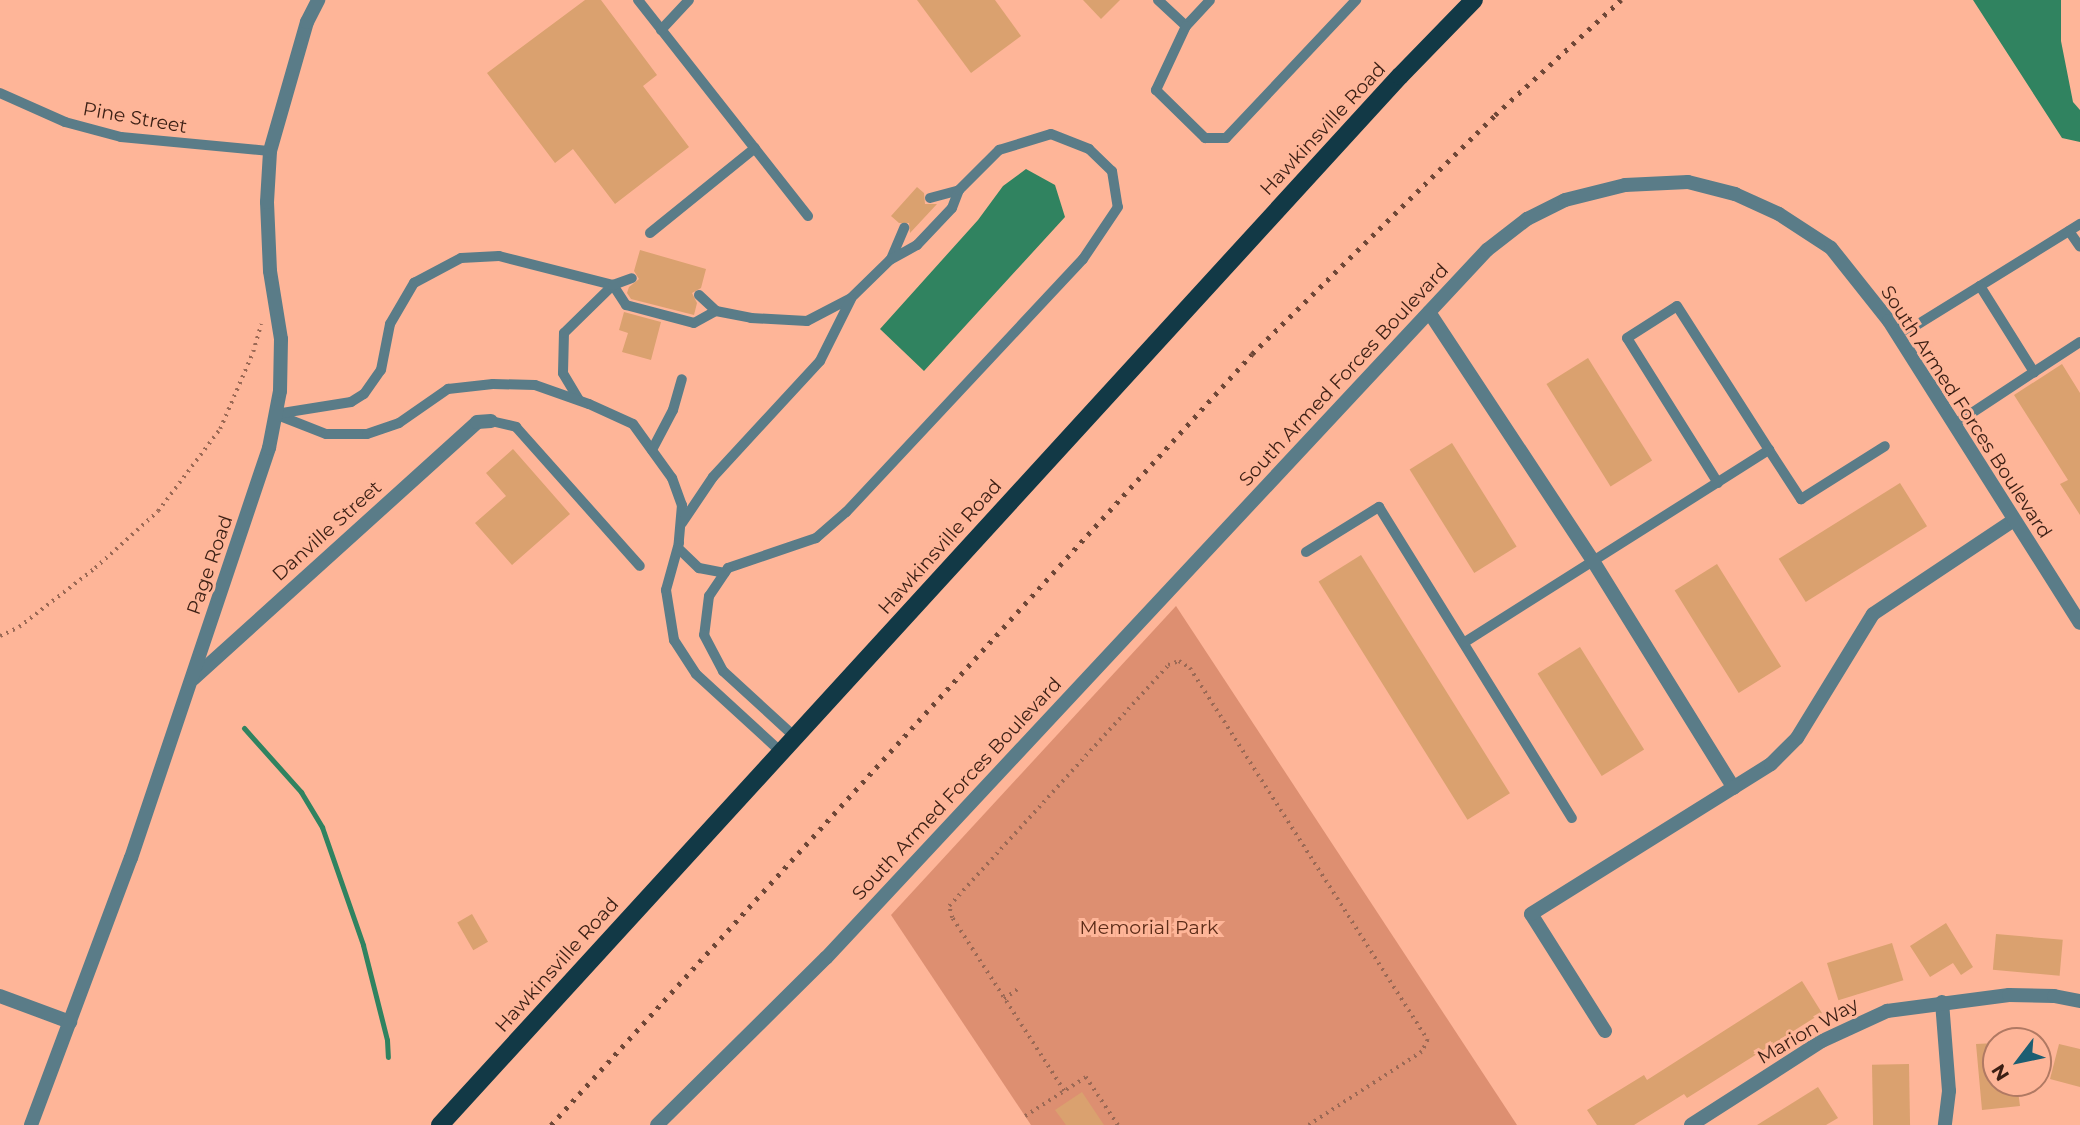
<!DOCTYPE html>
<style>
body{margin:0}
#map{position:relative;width:2080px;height:1125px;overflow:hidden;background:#feb598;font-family:Montserrat,sans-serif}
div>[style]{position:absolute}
.green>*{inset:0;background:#dd8f71}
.water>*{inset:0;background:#308360}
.stream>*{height:5px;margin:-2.5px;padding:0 2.5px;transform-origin:2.5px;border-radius:2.5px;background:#308360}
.building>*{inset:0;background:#daa16f;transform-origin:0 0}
.path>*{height:3.5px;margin-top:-1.75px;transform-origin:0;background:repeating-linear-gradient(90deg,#9b6955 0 2px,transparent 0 7px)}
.service>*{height:10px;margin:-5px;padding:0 5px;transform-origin:5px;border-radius:5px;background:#5a7c88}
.minor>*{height:14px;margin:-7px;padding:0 7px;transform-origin:7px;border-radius:7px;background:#5a7c88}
.primary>*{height:18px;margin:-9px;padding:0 9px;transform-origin:9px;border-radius:9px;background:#123946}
.rail>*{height:5px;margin-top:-2.5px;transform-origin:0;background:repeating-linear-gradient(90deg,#6f4737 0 3.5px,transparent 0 10.5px)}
span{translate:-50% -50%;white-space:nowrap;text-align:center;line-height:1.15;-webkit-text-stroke:6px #feb598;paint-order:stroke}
.street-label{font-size:19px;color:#3b1f14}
.park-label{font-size:19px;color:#5c2c18}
.north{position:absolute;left:1982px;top:1027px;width:70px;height:70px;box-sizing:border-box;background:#feb598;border:2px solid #b07963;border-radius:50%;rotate:238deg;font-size:19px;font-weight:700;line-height:28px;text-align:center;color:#3b1f14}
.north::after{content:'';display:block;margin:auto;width:24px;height:32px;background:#1c5e72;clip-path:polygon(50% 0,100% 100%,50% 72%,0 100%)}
</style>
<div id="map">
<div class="green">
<i style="clip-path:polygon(1176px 606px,1517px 1125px,1031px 1125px,891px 915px)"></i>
</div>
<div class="water">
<i style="clip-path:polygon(1973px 0,2061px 0,2061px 41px,2073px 102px,2080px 110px,2080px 142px,2062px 138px)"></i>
<i style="clip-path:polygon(1026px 169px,1055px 185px,1065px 217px,924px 371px,880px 329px,978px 220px,1003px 186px)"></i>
</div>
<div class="stream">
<i style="left:244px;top:728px;width:86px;rotate:48.3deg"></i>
<i style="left:301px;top:792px;width:41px;rotate:59deg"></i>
<i style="left:322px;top:827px;width:125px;rotate:70.8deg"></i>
<i style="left:363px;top:945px;width:98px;rotate:75.8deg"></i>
<i style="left:387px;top:1040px;width:17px;rotate:87deg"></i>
</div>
<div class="building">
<i style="clip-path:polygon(585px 0,601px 0,657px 75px,643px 86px,689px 147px,615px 204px,573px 149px,555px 163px,487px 73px)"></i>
<i style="clip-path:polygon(917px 0,995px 0,1021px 36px,971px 73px)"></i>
<i style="clip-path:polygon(1083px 0,1120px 0,1101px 19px)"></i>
<i style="clip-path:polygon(917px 187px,924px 193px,925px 204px,937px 204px,910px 233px,909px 223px,899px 223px,891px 216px)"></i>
<i style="clip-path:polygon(640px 250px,706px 269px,701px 288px,692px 293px,697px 303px,694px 315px,631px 299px,627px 293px,629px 287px,639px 279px,634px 271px)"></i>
<i style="clip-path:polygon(624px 312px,661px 322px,651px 360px,622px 352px,628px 333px,619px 330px)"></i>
<i style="left:1588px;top:358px;width:121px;height:49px;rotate:58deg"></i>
<i style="clip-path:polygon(2062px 364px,2080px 393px,2080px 515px,2060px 484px,2068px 480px,2014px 395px)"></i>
<i style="left:1452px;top:443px;width:122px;height:50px;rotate:58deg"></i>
<i style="clip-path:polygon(513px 449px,570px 514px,512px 565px,475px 523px,506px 496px,486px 473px)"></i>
<i style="left:1900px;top:483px;width:51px;height:143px;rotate:58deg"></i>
<i style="left:1361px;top:555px;width:281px;height:50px;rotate:58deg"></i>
<i style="left:1717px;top:564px;width:121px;height:50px;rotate:58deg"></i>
<i style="left:1580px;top:647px;width:121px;height:50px;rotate:58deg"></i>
<i style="left:472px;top:914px;width:32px;height:17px;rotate:60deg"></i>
<i style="clip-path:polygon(1946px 923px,1973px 967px,1961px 975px,1953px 963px,1930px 977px,1910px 946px)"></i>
<i style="left:1996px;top:934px;width:67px;height:36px;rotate:5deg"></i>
<i style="left:1892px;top:943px;width:39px;height:68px;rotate:73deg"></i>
<i style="clip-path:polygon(1802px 981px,1822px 1013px,1687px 1098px,1684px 1094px,1634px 1125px,1597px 1125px,1587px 1110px,1644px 1075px,1647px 1080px)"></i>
<i style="clip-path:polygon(1996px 1043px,1996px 1083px,2017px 1083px,2020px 1106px,1982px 1110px,1976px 1044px)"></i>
<i style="clip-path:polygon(2059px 1044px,2080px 1049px,2080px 1087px,2050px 1079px)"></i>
<i style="left:1909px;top:1064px;width:61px;height:37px;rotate:89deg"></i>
<i style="clip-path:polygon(1818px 1087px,1838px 1118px,1826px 1125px,1757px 1125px)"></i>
<i style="clip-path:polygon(1082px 1092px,1104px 1125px,1066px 1125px,1055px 1110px)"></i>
</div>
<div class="path">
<i style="left:0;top:636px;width:21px;rotate:-25deg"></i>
<i style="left:19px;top:627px;width:96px;rotate:-37.8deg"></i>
<i style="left:95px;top:568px;width:85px;rotate:-42.1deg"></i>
<i style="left:158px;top:511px;width:103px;rotate:-52.9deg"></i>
<i style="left:220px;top:429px;width:84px;rotate:-66.8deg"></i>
<i style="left:253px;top:352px;width:29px;rotate:-74deg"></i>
<i style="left:1004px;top:999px;width:17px;rotate:-36deg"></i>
<i style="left:1064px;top:1091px;width:206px;rotate:-122.9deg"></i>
<i style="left:952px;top:918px;width:12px;rotate:-104deg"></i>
<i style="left:949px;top:906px;width:326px;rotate:-47.7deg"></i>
<i style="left:1168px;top:665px;width:12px;rotate:-20deg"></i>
<i style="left:1179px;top:661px;width:13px;rotate:32deg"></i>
<i style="left:1190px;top:668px;width:442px;rotate:57.4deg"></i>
<i style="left:1428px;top:1040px;width:13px;rotate:117deg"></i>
<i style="left:1422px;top:1052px;width:135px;rotate:147.1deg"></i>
<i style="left:1025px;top:1116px;width:72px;rotate:-32.6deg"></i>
<i style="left:1086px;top:1077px;width:58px;rotate:56.3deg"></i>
</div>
<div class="service">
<i style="left:638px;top:0;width:275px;rotate:51.8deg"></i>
<i style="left:1158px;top:0;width:38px;rotate:43deg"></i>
<i style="left:1186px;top:26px;width:35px;rotate:-47deg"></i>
<i style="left:1186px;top:26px;width:71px;rotate:115.1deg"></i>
<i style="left:1156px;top:90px;width:69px;rotate:44.4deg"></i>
<i style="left:1205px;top:138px;width:21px"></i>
<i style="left:1226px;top:138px;width:190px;rotate:-46.7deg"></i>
<i style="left:661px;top:30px;width:41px;rotate:-47deg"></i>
<i style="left:0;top:93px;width:71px;rotate:24deg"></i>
<i style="left:65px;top:122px;width:58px;rotate:15deg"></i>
<i style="left:121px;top:137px;width:150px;rotate:5.4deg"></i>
<i style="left:930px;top:198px;width:30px;rotate:-15deg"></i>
<i style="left:2069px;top:231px;width:19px;rotate:55deg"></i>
<i style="left:650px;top:233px;width:135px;rotate:-39deg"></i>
<i style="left:891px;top:259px;width:34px;rotate:-67deg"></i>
<i style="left:1980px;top:286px;width:118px;rotate:-31.8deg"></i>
<i style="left:699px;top:295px;width:23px;rotate:43deg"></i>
<i style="left:716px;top:311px;width:36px;rotate:11deg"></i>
<i style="left:751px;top:318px;width:56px;rotate:3.1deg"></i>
<i style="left:807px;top:321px;width:50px;rotate:-27.6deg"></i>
<i style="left:851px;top:298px;width:54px;rotate:-44.3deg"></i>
<i style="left:890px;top:260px;width:31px;rotate:-29deg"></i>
<i style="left:917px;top:245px;width:51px;rotate:-46.6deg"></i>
<i style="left:952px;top:208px;width:19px;rotate:-69deg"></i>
<i style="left:959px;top:190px;width:57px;rotate:-45deg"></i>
<i style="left:999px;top:150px;width:54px;rotate:-17.1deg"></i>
<i style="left:1051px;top:134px;width:41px;rotate:21.5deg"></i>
<i style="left:1089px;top:149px;width:32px;rotate:44deg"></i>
<i style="left:1112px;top:171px;width:36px;rotate:81deg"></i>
<i style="left:1118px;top:207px;width:63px;rotate:123.9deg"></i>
<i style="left:1083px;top:259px;width:347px;rotate:133.1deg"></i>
<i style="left:846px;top:512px;width:40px;rotate:139deg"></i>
<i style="left:816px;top:538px;width:93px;rotate:161.2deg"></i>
<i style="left:728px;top:568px;width:34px;rotate:124deg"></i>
<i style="left:709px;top:596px;width:39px;rotate:97deg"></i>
<i style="left:704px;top:635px;width:41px;rotate:62.2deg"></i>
<i style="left:723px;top:671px;width:98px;rotate:42.5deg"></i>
<i style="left:1899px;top:336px;width:95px;rotate:-31.7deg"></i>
<i style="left:1980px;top:286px;width:102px;rotate:57.9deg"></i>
<i style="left:2034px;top:372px;width:95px;rotate:146.6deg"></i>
<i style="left:2034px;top:372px;width:55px;rotate:-33.1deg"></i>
<i style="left:579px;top:400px;width:31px;rotate:-121deg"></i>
<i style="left:563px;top:373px;width:40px;rotate:-88.6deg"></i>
<i style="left:564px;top:333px;width:69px;rotate:-44.4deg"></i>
<i style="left:613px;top:285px;width:24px;rotate:57deg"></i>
<i style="left:626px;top:305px;width:70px;rotate:14.8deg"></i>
<i style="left:694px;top:323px;width:25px;rotate:-29deg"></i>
<i style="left:275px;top:414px;width:55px;rotate:21.4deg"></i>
<i style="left:326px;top:434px;width:41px"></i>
<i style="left:367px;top:434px;width:34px;rotate:-19deg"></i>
<i style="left:399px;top:423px;width:60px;rotate:-34.8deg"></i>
<i style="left:448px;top:389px;width:45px;rotate:-6.3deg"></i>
<i style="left:493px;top:384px;width:42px;rotate:1.4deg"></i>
<i style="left:535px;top:385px;width:57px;rotate:19.4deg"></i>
<i style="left:589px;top:404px;width:48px;rotate:24.4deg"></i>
<i style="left:633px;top:424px;width:67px;rotate:54.2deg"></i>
<i style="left:672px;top:478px;width:29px;rotate:70deg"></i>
<i style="left:682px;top:505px;width:38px;rotate:95deg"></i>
<i style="left:679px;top:543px;width:49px;rotate:105.5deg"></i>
<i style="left:666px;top:590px;width:51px;rotate:80.9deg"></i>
<i style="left:674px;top:640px;width:40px;rotate:57.1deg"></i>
<i style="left:696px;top:674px;width:115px;rotate:42.5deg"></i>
<i style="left:276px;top:414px;width:76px;rotate:-9.1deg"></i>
<i style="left:351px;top:402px;width:15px;rotate:-32deg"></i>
<i style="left:364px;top:394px;width:29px;rotate:-55deg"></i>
<i style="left:381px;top:370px;width:47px;rotate:-78.9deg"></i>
<i style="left:390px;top:324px;width:48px;rotate:-59.7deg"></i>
<i style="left:414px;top:283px;width:53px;rotate:-28deg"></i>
<i style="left:461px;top:258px;width:38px;rotate:-3deg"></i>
<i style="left:499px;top:256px;width:118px;rotate:14.3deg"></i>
<i style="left:613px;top:285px;width:20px;rotate:-20deg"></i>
<i style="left:491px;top:421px;width:26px;rotate:13deg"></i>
<i style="left:516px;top:427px;width:186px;rotate:48.3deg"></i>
<i style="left:652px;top:450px;width:45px;rotate:-62.3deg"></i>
<i style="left:673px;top:410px;width:32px;rotate:-74deg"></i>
<i style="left:1718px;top:483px;width:171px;rotate:-122.1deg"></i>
<i style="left:1627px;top:338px;width:59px;rotate:-32.6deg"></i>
<i style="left:1677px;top:306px;width:171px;rotate:57.4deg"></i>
<i style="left:682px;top:523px;width:55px;rotate:-56deg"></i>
<i style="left:713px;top:477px;width:158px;rotate:-47.3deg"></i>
<i style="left:820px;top:361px;width:69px;rotate:-63.4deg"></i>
<i style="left:678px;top:548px;width:29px;rotate:44deg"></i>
<i style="left:699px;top:568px;width:26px;rotate:11deg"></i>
<i style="left:1306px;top:552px;width:86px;rotate:-31.7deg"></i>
<i style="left:1379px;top:507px;width:366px;rotate:58.2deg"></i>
<i style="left:1465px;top:642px;width:360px;rotate:-32.3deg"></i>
<i style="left:1769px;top:450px;width:59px;rotate:56.9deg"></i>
<i style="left:1801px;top:499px;width:99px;rotate:-32.2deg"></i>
</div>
<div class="minor">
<i style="left:1429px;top:312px;width:298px;rotate:56.6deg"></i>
<i style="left:1593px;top:561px;width:267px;rotate:58.2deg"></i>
<i style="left:193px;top:679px;width:383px;rotate:-42.1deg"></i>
<i style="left:477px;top:422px;width:14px;rotate:-4deg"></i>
<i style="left:0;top:996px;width:75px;rotate:20.4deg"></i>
<i style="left:1942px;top:1002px;width:89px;rotate:85.5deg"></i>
<i style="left:1949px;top:1091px;width:34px;rotate:97deg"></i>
<i style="left:1605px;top:1031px;width:138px;rotate:-122.3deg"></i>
<i style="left:1531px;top:914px;width:283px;rotate:-32deg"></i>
<i style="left:1771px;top:764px;width:37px;rotate:-45deg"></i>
<i style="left:1797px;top:738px;width:145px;rotate:-58.5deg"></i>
<i style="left:1873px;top:614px;width:169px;rotate:-33.7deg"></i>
<i style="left:31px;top:1125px;width:285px;rotate:-69.5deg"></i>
<i style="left:131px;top:858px;width:433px;rotate:-71.4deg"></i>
<i style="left:269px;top:448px;width:58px;rotate:-79.1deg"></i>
<i style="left:280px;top:391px;width:52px;rotate:-88.9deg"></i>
<i style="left:281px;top:339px;width:69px;rotate:-99.2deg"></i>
<i style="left:270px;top:271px;width:69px;rotate:-92.5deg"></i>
<i style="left:267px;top:202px;width:51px;rotate:-86.6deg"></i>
<i style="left:270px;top:151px;width:134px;rotate:-74deg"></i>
<i style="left:307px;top:22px;width:25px;rotate:-63deg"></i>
<i style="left:657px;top:1125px;width:238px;rotate:-44.7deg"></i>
<i style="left:826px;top:958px;width:969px;rotate:-46.97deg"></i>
<i style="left:1487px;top:250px;width:51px;rotate:-37.8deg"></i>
<i style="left:1527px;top:219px;width:42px;rotate:-26.6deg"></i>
<i style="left:1565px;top:200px;width:62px;rotate:-14deg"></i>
<i style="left:1625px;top:185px;width:63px;rotate:-2.7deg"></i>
<i style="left:1688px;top:182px;width:49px;rotate:14.3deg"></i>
<i style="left:1735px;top:194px;width:48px;rotate:24.4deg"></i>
<i style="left:1779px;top:214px;width:62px;rotate:33.2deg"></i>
<i style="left:1831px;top:248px;width:93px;rotate:51.5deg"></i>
<i style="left:1889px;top:321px;width:357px;rotate:57.7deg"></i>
<i style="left:1691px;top:1125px;width:156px;rotate:-32.7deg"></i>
<i style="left:1822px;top:1041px;width:72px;rotate:-24.8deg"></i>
<i style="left:1887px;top:1011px;width:123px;rotate:-7.5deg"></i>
<i style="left:2009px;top:995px;width:45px;rotate:1.3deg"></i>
<i style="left:2054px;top:996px;width:26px;rotate:11deg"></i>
</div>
<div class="primary">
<i style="left:440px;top:1125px;width:1422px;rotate:-47.54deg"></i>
<i style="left:1400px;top:76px;width:106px;rotate:-45.8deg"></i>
</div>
<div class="rail">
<i style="left:551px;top:1125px;width:1042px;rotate:-47.72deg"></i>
<i style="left:1252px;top:354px;width:341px;rotate:-44.5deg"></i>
<i style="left:1495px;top:115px;width:171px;rotate:-42.4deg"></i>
</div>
<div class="street-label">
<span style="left:135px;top:118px;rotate:10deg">Pine Street</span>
<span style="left:1323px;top:129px;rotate:-47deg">Hawkinsville Road</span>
<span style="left:1344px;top:375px;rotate:-47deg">South Armed Forces Boulevard</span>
<span style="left:1966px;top:412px;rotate:57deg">South Armed Forces Boulevard</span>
<span style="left:327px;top:531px;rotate:-42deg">Danville Street</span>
<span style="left:940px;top:547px;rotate:-48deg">Hawkinsville Road</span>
<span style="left:210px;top:565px;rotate:-71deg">Page Road</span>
<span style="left:957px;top:789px;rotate:-47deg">South Armed Forces Boulevard</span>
<span style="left:557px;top:965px;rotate:-48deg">Hawkinsville Road</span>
<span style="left:1808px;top:1031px;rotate:-30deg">Marion Way</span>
</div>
<div class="park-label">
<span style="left:1149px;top:928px">Memorial Park</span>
</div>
<div class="north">N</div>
</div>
